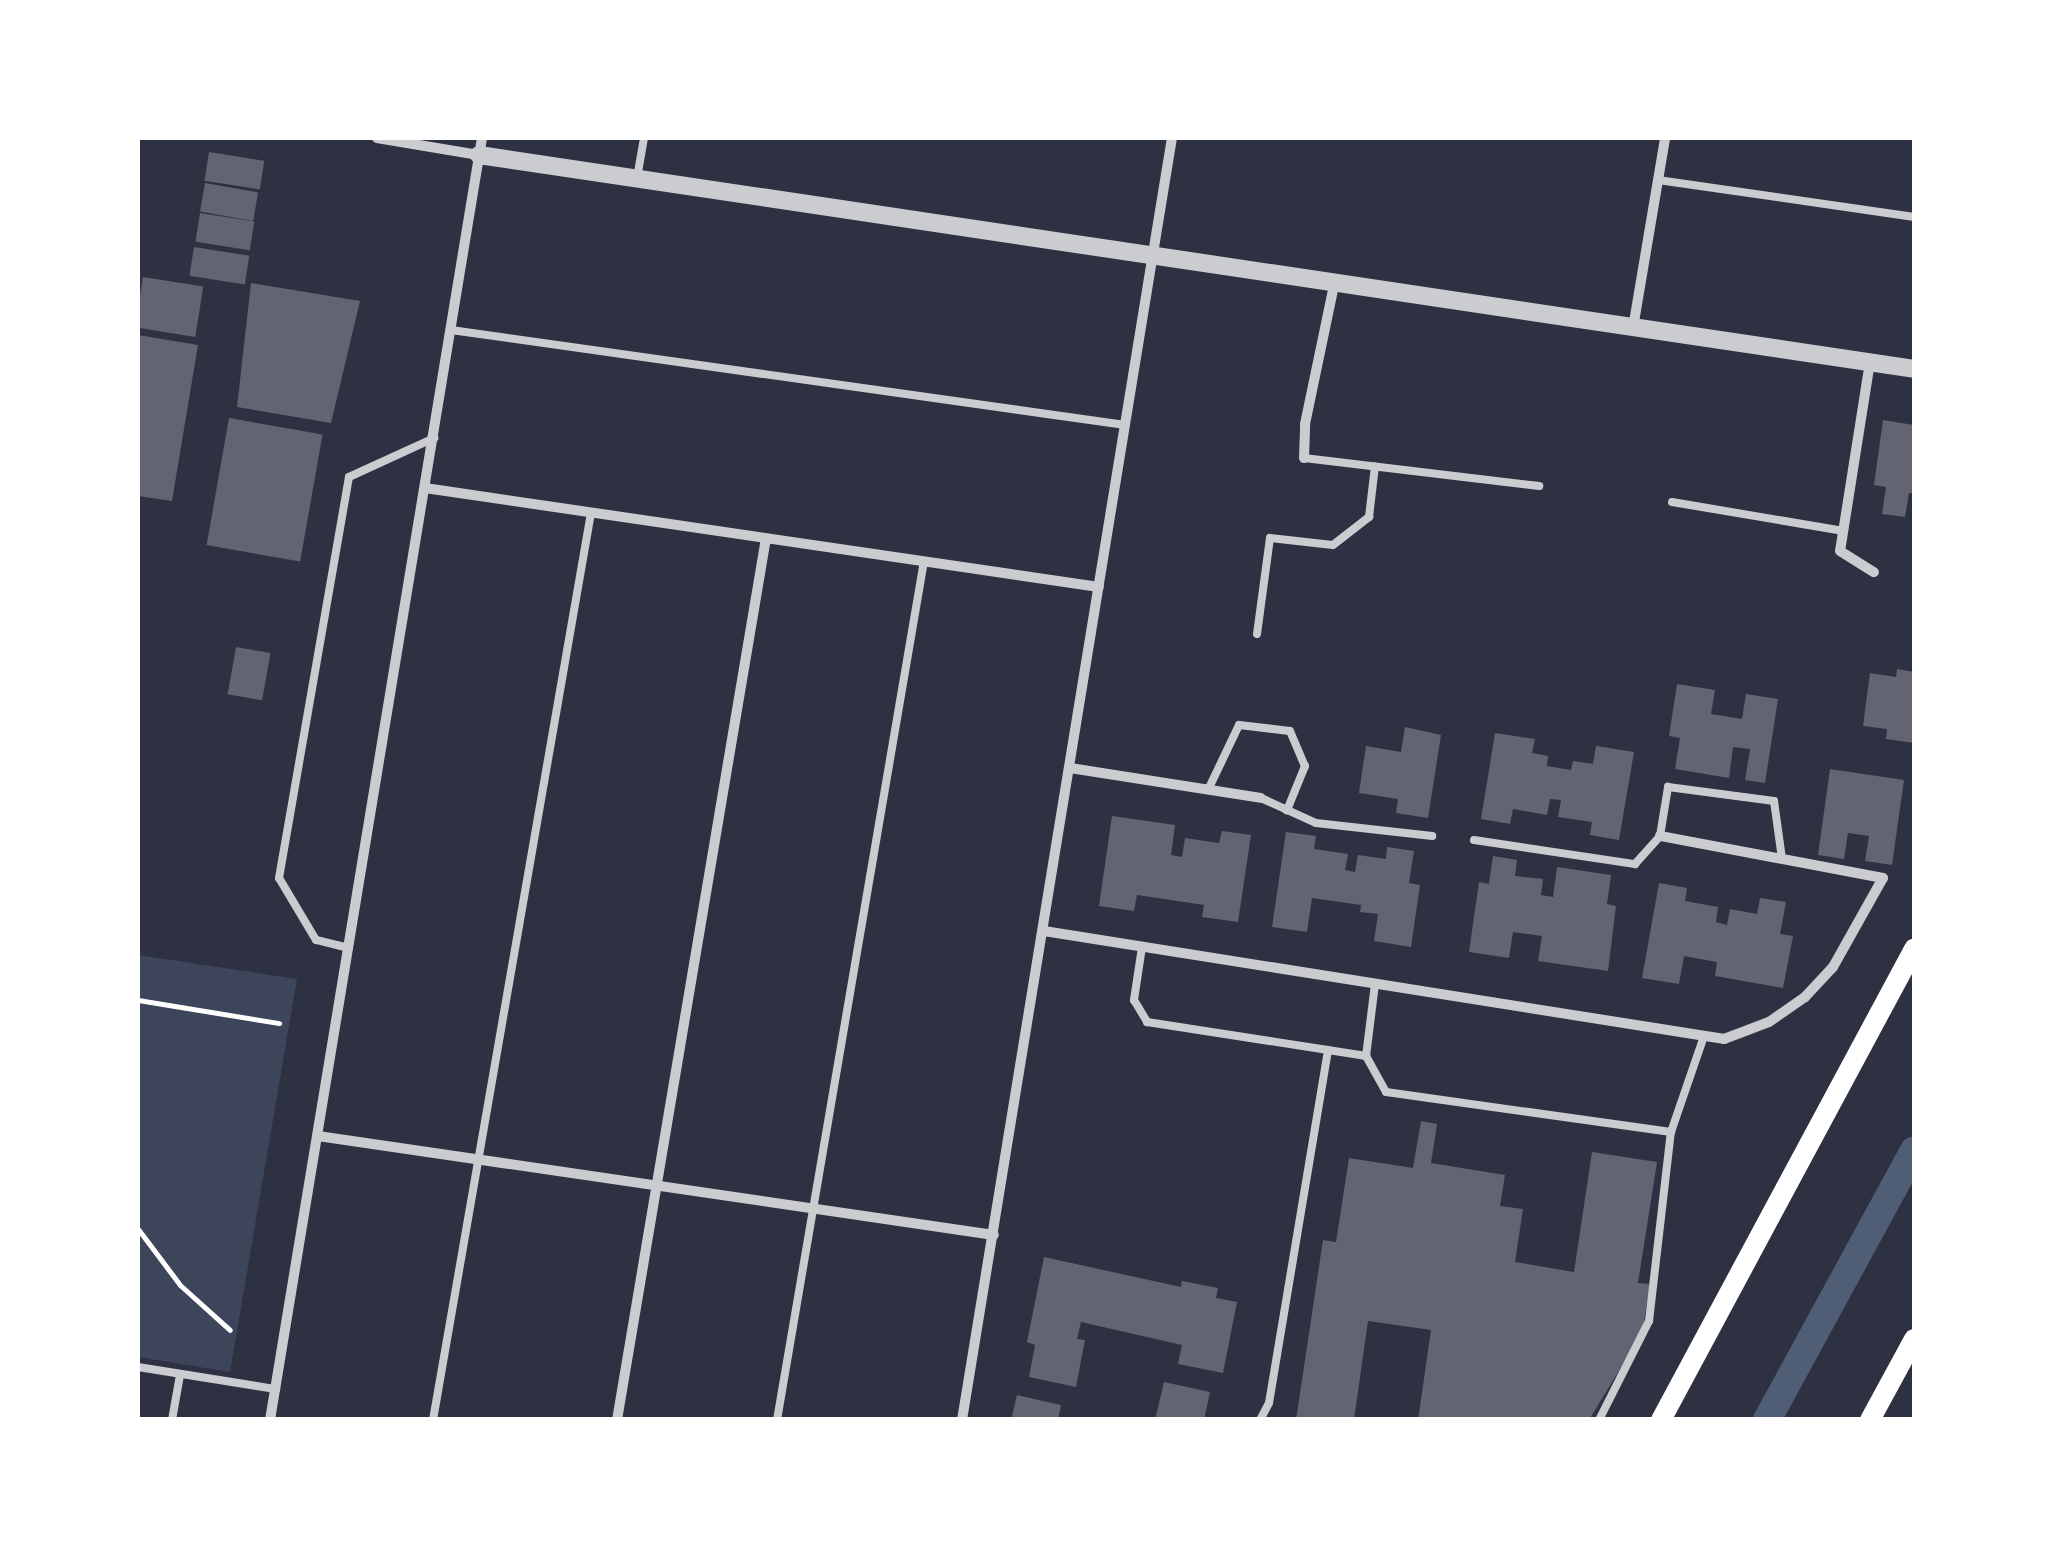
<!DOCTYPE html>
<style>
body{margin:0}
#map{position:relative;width:2052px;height:1557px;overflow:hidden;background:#2d3142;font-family:"Titillium Web",sans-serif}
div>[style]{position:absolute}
.green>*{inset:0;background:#3c4559}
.canal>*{height:28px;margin:-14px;padding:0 14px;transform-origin:14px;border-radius:14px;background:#4f5d75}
.building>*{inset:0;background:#626471;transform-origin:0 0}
.path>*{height:5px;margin:-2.5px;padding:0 2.5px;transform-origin:2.5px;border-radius:2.5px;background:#fff}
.service>*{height:8px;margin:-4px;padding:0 4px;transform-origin:4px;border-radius:4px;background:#caccd0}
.minor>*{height:10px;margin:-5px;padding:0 5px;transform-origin:5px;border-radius:5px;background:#caccd0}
.tertiary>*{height:18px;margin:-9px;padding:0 9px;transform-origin:9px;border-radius:9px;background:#caccd0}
.secondary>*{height:20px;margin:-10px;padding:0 10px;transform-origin:10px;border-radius:10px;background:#fff}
span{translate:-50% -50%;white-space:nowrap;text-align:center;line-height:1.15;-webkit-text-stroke:10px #fff;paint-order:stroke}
.frame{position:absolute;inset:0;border:140px solid #fff;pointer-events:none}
</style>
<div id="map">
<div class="green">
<i style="clip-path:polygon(138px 955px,297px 979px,230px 1372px,138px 1357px)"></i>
</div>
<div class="canal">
<i style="left:1767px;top:1420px;width:307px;rotate:-61.4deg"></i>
</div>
<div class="building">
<i style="left:209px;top:152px;width:56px;height:29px;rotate:9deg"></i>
<i style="left:205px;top:183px;width:54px;height:29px;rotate:10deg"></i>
<i style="left:200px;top:213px;width:55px;height:29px;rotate:9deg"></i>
<i style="left:194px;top:247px;width:56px;height:29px;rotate:9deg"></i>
<i style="left:143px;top:277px;width:61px;height:51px;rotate:9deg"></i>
<i style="clip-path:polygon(251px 283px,360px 301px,331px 423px,237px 407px)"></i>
<i style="clip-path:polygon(138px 335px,198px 345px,172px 501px,138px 496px)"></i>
<i style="left:229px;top:418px;width:95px;height:129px;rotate:10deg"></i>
<i style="clip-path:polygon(1883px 420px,1914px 425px,1914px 493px,1909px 493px,1905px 517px,1882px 514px,1886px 487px,1874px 485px)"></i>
<i style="left:236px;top:647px;width:35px;height:48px;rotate:10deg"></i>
<i style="clip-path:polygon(1897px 669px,1914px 672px,1914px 743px,1886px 739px,1887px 729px,1863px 726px,1870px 673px,1896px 677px)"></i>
<i style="clip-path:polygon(1677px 684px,1715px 690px,1711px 714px,1742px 719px,1746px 694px,1778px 699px,1765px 783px,1745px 780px,1750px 749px,1733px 747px,1729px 778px,1675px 769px,1680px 738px,1669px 736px)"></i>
<i style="clip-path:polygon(1405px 727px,1441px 735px,1428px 818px,1396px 813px,1398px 799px,1359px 793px,1366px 746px,1401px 752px)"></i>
<i style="clip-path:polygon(1495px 733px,1535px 739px,1532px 753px,1548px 756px,1547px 766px,1571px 770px,1573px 761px,1593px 764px,1596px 746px,1634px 752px,1619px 840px,1590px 835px,1592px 822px,1558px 817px,1561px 800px,1550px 799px,1547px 815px,1513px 809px,1510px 824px,1481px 819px)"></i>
<i style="clip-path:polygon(1830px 769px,1904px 780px,1892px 865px,1865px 861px,1869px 836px,1848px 833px,1844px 859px,1818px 855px)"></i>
<i style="clip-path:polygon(1112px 816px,1175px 825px,1171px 855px,1182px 857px,1185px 838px,1219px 843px,1222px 831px,1251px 835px,1238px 922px,1202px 917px,1204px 905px,1137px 895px,1134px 911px,1099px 906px)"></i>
<i style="clip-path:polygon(1286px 832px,1316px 836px,1314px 849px,1348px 854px,1345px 870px,1355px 872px,1358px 855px,1386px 859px,1387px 847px,1414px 851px,1409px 883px,1420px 885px,1411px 947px,1374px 941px,1378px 914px,1360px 912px,1361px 905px,1312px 898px,1307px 932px,1272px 927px)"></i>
<i style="clip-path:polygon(1493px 856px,1517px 860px,1515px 876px,1543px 879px,1541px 895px,1553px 897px,1557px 867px,1611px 875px,1607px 904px,1616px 906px,1608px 971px,1538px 961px,1542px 936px,1513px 932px,1509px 958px,1469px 952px,1479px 882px,1489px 884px)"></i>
<i style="clip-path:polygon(1659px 883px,1687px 888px,1685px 901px,1718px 907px,1716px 922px,1727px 925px,1730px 909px,1757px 914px,1760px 898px,1786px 902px,1780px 934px,1793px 936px,1783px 988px,1715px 976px,1717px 962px,1684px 956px,1679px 984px,1642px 978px)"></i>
<i style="clip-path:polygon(1421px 1121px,1437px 1124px,1431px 1163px,1505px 1175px,1500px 1206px,1523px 1209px,1515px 1262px,1574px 1272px,1592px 1152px,1657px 1162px,1638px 1283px,1650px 1284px,1642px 1333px,1589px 1420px,1418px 1420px,1431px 1330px,1368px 1321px,1354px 1420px,1296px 1420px,1323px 1240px,1336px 1242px,1349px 1158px,1413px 1168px)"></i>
<i style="clip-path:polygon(1044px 1257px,1181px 1287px,1182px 1281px,1218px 1288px,1216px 1298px,1237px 1302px,1223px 1373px,1178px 1364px,1182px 1345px,1081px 1322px,1077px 1339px,1085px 1340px,1076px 1387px,1029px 1377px,1035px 1345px,1027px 1342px)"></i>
<i style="clip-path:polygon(1164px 1382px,1210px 1392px,1204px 1420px,1155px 1420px)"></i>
<i style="clip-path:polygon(1017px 1395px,1061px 1405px,1058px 1420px,1011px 1420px)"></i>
</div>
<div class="path">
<i style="left:138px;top:1000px;width:143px;rotate:9.3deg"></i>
<i style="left:138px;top:1229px;width:70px;rotate:53.1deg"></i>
<i style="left:180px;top:1285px;width:67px;rotate:42deg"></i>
</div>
<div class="service">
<i style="left:637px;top:178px;width:41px;rotate:-80.1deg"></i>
<i style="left:1658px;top:180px;width:259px;rotate:8.2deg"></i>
<i style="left:451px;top:330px;width:681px;rotate:8.02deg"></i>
<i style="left:1304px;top:458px;width:237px;rotate:6.8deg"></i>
<i style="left:1672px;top:502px;width:174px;rotate:9.6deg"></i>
<i style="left:1257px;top:634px;width:97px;rotate:-82.3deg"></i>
<i style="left:1270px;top:538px;width:63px;rotate:6.3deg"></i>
<i style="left:1333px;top:545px;width:46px;rotate:-37.9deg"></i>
<i style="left:1369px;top:517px;width:51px;rotate:-83.3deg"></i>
<i style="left:1208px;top:790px;width:72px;rotate:-64.5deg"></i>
<i style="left:1239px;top:725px;width:51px;rotate:6.7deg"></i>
<i style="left:1290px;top:731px;width:38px;rotate:67deg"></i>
<i style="left:1305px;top:766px;width:48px;rotate:112.2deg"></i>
<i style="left:1261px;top:798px;width:60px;rotate:24.4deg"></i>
<i style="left:1316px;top:823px;width:117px;rotate:6.4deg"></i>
<i style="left:1474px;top:840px;width:163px;rotate:8.5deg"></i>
<i style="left:1635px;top:864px;width:38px;rotate:-48deg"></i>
<i style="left:1660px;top:836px;width:50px;rotate:-80.7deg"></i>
<i style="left:1668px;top:787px;width:107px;rotate:7.5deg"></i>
<i style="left:1774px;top:801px;width:59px;rotate:82.1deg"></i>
<i style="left:1142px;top:947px;width:54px;rotate:98.6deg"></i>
<i style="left:1134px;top:1000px;width:26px;rotate:59deg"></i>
<i style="left:1147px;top:1022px;width:222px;rotate:8.8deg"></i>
<i style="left:349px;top:948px;width:34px;rotate:-166deg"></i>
<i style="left:316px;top:940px;width:72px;rotate:-120.8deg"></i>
<i style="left:279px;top:878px;width:407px;rotate:-80.1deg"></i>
<i style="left:349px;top:477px;width:94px;rotate:-24.6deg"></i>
<i style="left:1375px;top:984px;width:73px;rotate:97.1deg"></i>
<i style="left:1366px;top:1056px;width:41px;rotate:60.9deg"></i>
<i style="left:1386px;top:1092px;width:288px;rotate:8deg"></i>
<i style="left:138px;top:1367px;width:140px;rotate:9.1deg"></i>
<i style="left:172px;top:1420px;width:46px;rotate:-79.9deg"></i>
<i style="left:433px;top:1420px;width:921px;rotate:-80.12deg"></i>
<i style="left:777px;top:1420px;width:871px;rotate:-80.29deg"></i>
<i style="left:1260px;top:1420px;width:19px;rotate:-62deg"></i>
<i style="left:1269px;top:1403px;width:358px;rotate:-80.5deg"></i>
<i style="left:1599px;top:1420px;width:111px;rotate:-63.2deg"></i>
<i style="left:1649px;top:1321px;width:190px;rotate:-83.4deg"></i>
<i style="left:1671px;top:1132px;width:102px;rotate:-71deg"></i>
</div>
<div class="minor">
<i style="left:377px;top:138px;width:103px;rotate:9.5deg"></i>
<i style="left:1633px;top:328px;width:193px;rotate:-80.4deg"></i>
<i style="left:1870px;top:362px;width:191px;rotate:99deg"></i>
<i style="left:1840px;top:551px;width:40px;rotate:32deg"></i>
<i style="left:1304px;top:458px;width:34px;rotate:-88deg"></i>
<i style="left:1305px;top:424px;width:142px;rotate:-78.2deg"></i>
<i style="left:425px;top:488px;width:681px;rotate:8.36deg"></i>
<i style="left:1070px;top:768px;width:193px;rotate:8.9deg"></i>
<i style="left:1044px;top:931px;width:689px;rotate:9.02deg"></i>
<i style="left:1724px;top:1039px;width:48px;rotate:-20.7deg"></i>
<i style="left:1769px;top:1022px;width:44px;rotate:-34.8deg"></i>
<i style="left:1805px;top:997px;width:41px;rotate:-47deg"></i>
<i style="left:1833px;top:967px;width:102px;rotate:-60.7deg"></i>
<i style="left:1883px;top:878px;width:227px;rotate:-169.3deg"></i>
<i style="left:318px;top:1136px;width:683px;rotate:8.33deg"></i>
<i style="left:270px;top:1420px;width:1299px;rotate:-80.61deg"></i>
<i style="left:617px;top:1420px;width:894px;rotate:-80.41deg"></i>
<i style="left:962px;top:1420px;width:1299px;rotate:-80.7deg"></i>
</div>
<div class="tertiary">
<i style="left:479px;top:155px;width:1451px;rotate:8.48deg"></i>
</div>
<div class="secondary">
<i style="left:1661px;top:1420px;width:535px;rotate:-61.76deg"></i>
<i style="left:1870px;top:1420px;width:92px;rotate:-61.5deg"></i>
</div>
<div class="frame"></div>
</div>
